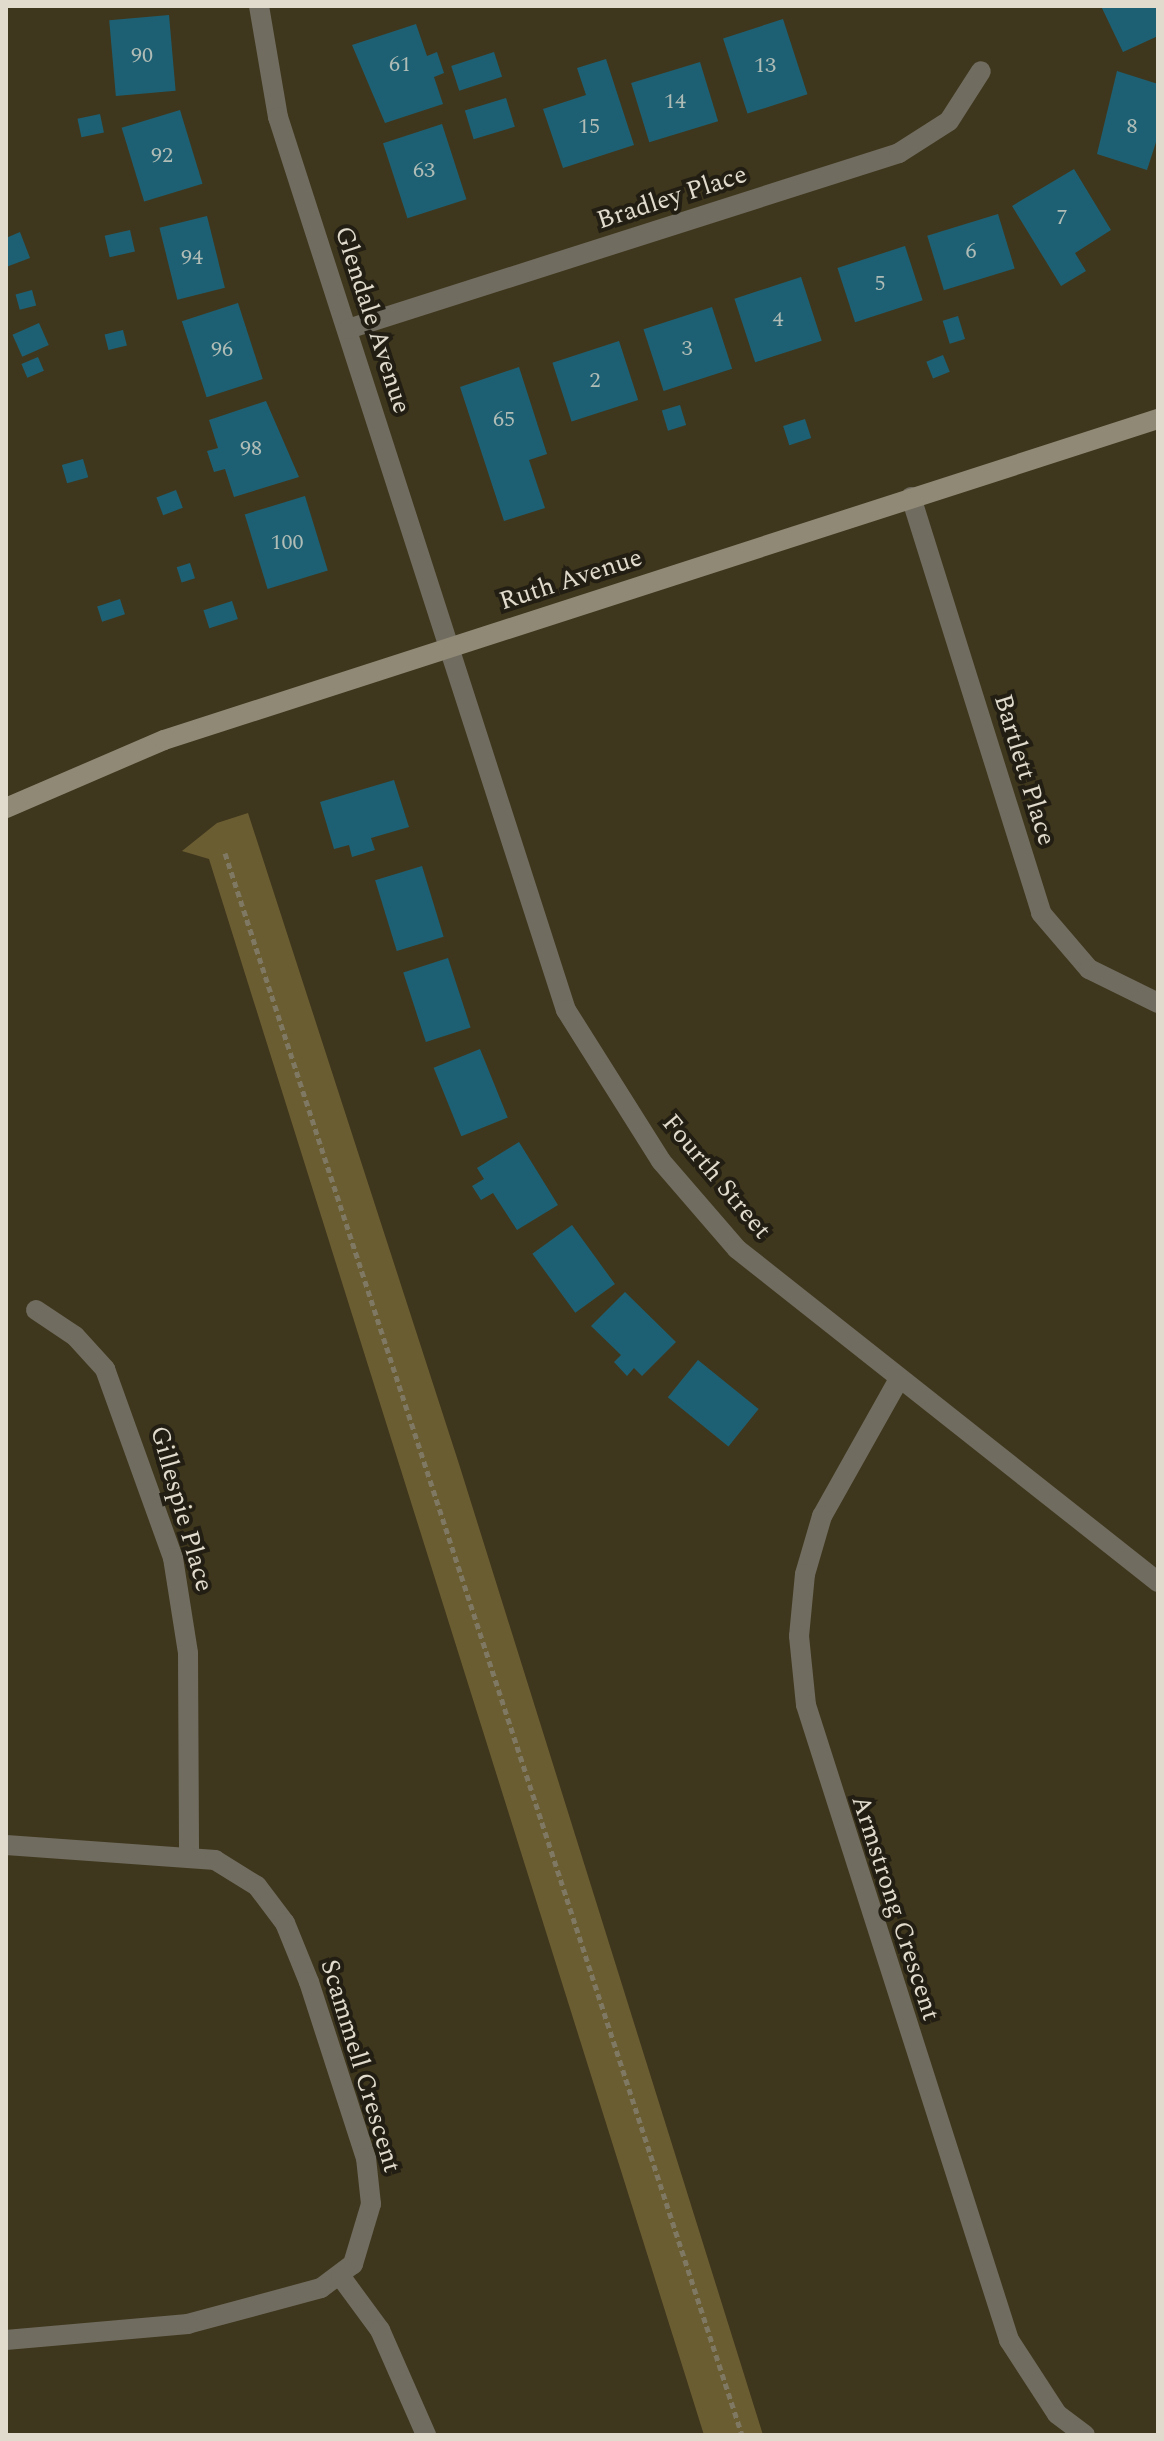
<!DOCTYPE html>
<style>
body{margin:0}
#map{position:relative;width:1164px;height:2441px;overflow:hidden;background:#3f371d;font-family:Spectral,serif}
div>[style]{position:absolute}
.green>*{inset:0;background:#6b5d32}
.building>*{inset:0;background:#1e6073;transform-origin:0 0}
.path>*{height:5px;margin-top:-2.5px;transform-origin:0;background:repeating-linear-gradient(90deg,#7f7862 0 6px,transparent 0 10px)}
.street>*{height:20px;margin:-10px;padding:0 10px;transform-origin:10px;border-radius:10px;background:#706c60}
.secondary>*{height:20px;margin:-10px;padding:0 10px;transform-origin:10px;border-radius:10px;background:#908976}
span{translate:-50% -50%;white-space:nowrap;text-align:center;line-height:1.15;-webkit-text-stroke:8px #221e13;paint-order:stroke}
.number-label{font-size:22px;color:#b0bcb6}
.number-label span{-webkit-text-stroke-width:0}
.street-label{font-size:26px;color:#e0dbcc}
.frame{position:absolute;inset:0;border:8px solid #e0dbcc;pointer-events:none}
</style>
<div id="map">
<div class="green">
<i style="clip-path:polygon(248px 813px,459px 1464px,763px 2435px,704px 2435px,209px 859px,182px 851px,217px 823px)"></i>
</div>
<div class="building">
<i style="clip-path:polygon(1101px 6px,1158px 6px,1158px 36px,1123px 52px)"></i>
<i style="left:169px;top:15px;width:76px;height:60px;rotate:85deg"></i>
<i style="left:783px;top:19px;width:79px;height:63px;rotate:72deg"></i>
<i style="clip-path:polygon(416px 24px,427px 56px,437px 52px,444px 73px,434px 77px,443px 104px,385px 123px,352px 45px)"></i>
<i style="left:494px;top:52px;width:26px;height:45px;rotate:72deg"></i>
<i style="clip-path:polygon(606px 59px,634px 145px,563px 168px,543px 109px,586px 95px,577px 68px)"></i>
<i style="left:700px;top:62px;width:62px;height:72px;rotate:73deg"></i>
<i style="clip-path:polygon(1117px 71px,1158px 84px,1158px 136px,1147px 170px,1097px 154px)"></i>
<i style="left:506px;top:98px;width:30px;height:43px;rotate:73deg"></i>
<i style="left:180px;top:110px;width:77px;height:61px;rotate:73deg"></i>
<i style="left:100px;top:114px;width:19px;height:23px;rotate:78deg"></i>
<i style="left:442px;top:124px;width:79px;height:62px;rotate:72deg"></i>
<i style="clip-path:polygon(1074px 169px,1111px 230px,1075px 253px,1086px 271px,1061px 286px,1012px 206px)"></i>
<i style="left:998px;top:214px;width:57px;height:74px;rotate:73deg"></i>
<i style="left:207px;top:216px;width:74px;height:49px;rotate:76deg"></i>
<i style="left:130px;top:230px;width:22px;height:26px;rotate:77deg"></i>
<i style="clip-path:polygon(20px 232px,30px 258px,6px 267px,6px 238px)"></i>
<i style="left:905px;top:246px;width:57px;height:71px;rotate:72deg"></i>
<i style="left:801px;top:277px;width:67px;height:70px;rotate:72deg"></i>
<i style="left:32px;top:290px;width:16px;height:17px;rotate:75deg"></i>
<i style="left:238px;top:303px;width:80px;height:59px;rotate:72deg"></i>
<i style="left:712px;top:307px;width:65px;height:72px;rotate:72deg"></i>
<i style="left:958px;top:316px;width:24px;height:16px;rotate:73deg"></i>
<i style="left:39px;top:323px;width:24px;height:29px;rotate:66deg"></i>
<i style="left:123px;top:330px;width:16px;height:19px;rotate:76deg"></i>
<i style="left:619px;top:341px;width:62px;height:70px;rotate:72deg"></i>
<i style="left:943px;top:355px;width:18px;height:18px;rotate:68deg"></i>
<i style="left:38px;top:357px;width:15px;height:18px;rotate:67deg"></i>
<i style="clip-path:polygon(519px 367px,547px 454px,529px 460px,545px 508px,504px 521px,460px 387px)"></i>
<i style="clip-path:polygon(266px 401px,299px 477px,234px 497px,225px 469px,214px 472px,207px 451px,218px 448px,209px 420px)"></i>
<i style="left:680px;top:405px;width:21px;height:19px;rotate:73deg"></i>
<i style="left:805px;top:419px;width:20px;height:23px;rotate:72deg"></i>
<i style="left:83px;top:459px;width:19px;height:22px;rotate:74deg"></i>
<i style="left:176px;top:490px;width:19px;height:21px;rotate:69deg"></i>
<i style="left:305px;top:496px;width:78px;height:63px;rotate:73deg"></i>
<i style="left:190px;top:563px;width:16px;height:14px;rotate:72deg"></i>
<i style="left:120px;top:599px;width:16px;height:24px;rotate:72deg"></i>
<i style="left:232px;top:601px;width:19px;height:30px;rotate:72deg"></i>
<i style="clip-path:polygon(394px 780px,409px 827px,371px 838px,375px 850px,352px 857px,349px 845px,334px 849px,320px 802px)"></i>
<i style="left:422px;top:866px;width:74px;height:49px;rotate:73deg"></i>
<i style="left:448px;top:958px;width:73px;height:47px;rotate:72deg"></i>
<i style="left:480px;top:1049px;width:74px;height:50px;rotate:68deg"></i>
<i style="clip-path:polygon(519px 1142px,558px 1205px,517px 1230px,493px 1193px,481px 1200px,472px 1186px,484px 1179px,477px 1168px)"></i>
<i style="left:572px;top:1225px;width:73px;height:49px;rotate:54deg"></i>
<i style="clip-path:polygon(625px 1292px,676px 1342px,642px 1376px,634px 1368px,627px 1376px,614px 1362px,621px 1355px,591px 1326px)"></i>
<i style="left:698px;top:1360px;width:78px;height:48px;rotate:39deg"></i>
</div>
<div class="path">
<i style="left:225px;top:853px;width:1664px;rotate:71.9deg"></i>
</div>
<div class="street">
<i style="left:259px;top:6px;width:113px;rotate:80.3deg"></i>
<i style="left:278px;top:117px;width:938px;rotate:72.13deg"></i>
<i style="left:566px;top:1010px;width:178px;rotate:57.8deg"></i>
<i style="left:661px;top:1161px;width:116px;rotate:49.2deg"></i>
<i style="left:737px;top:1249px;width:537px;rotate:38.34deg"></i>
<i style="left:348px;top:329px;width:578px;rotate:-17.71deg"></i>
<i style="left:899px;top:153px;width:59px;rotate:-32.6deg"></i>
<i style="left:949px;top:121px;width:59px;rotate:-57.4deg"></i>
<i style="left:911px;top:497px;width:436px;rotate:72.6deg"></i>
<i style="left:1041px;top:913px;width:74px;rotate:49.4deg"></i>
<i style="left:1089px;top:969px;width:77px;rotate:26.2deg"></i>
<i style="left:36px;top:1310px;width:47px;rotate:33.7deg"></i>
<i style="left:75px;top:1336px;width:45px;rotate:47.7deg"></i>
<i style="left:105px;top:1369px;width:201px;rotate:70.2deg"></i>
<i style="left:173px;top:1558px;width:96px;rotate:81deg"></i>
<i style="left:188px;top:1653px;width:204px;rotate:89.7deg"></i>
<i style="left:899px;top:1379px;width:157px;rotate:119.3deg"></i>
<i style="left:822px;top:1516px;width:60px;rotate:106.3deg"></i>
<i style="left:805px;top:1574px;width:62px;rotate:95.5deg"></i>
<i style="left:799px;top:1636px;width:69px;rotate:84.2deg"></i>
<i style="left:806px;top:1705px;width:667px;rotate:72.27deg"></i>
<i style="left:1009px;top:2340px;width:88px;rotate:57deg"></i>
<i style="left:1057px;top:2414px;width:35px;rotate:37deg"></i>
<i style="left:6px;top:1845px;width:210px;rotate:4.1deg"></i>
<i style="left:215px;top:1860px;width:49px;rotate:31.8deg"></i>
<i style="left:257px;top:1886px;width:46px;rotate:52.9deg"></i>
<i style="left:285px;top:1923px;width:64px;rotate:67.9deg"></i>
<i style="left:309px;top:1982px;width:185px;rotate:72.1deg"></i>
<i style="left:366px;top:2158px;width:46px;rotate:83.8deg"></i>
<i style="left:371px;top:2204px;width:63px;rotate:106.7deg"></i>
<i style="left:353px;top:2264px;width:40px;rotate:143deg"></i>
<i style="left:321px;top:2288px;width:138px;rotate:164.9deg"></i>
<i style="left:188px;top:2324px;width:183px;rotate:175deg"></i>
<i style="left:341px;top:2277px;width:66px;rotate:53.7deg"></i>
<i style="left:380px;top:2330px;width:115px;rotate:66.3deg"></i>
</div>
<div class="secondary">
<i style="left:6px;top:808px;width:172px;rotate:-23.3deg"></i>
<i style="left:164px;top:740px;width:1045px;rotate:-17.9deg"></i>
</div>
<div class="number-label">
<span style="left:142px;top:56px">90</span>
<span style="left:400px;top:65px">61</span>
<span style="left:765px;top:66px">13</span>
<span style="left:675px;top:102px">14</span>
<span style="left:589px;top:127px">15</span>
<span style="left:1132px;top:127px">8</span>
<span style="left:162px;top:156px">92</span>
<span style="left:424px;top:171px">63</span>
<span style="left:1062px;top:218px">7</span>
<span style="left:971px;top:252px">6</span>
<span style="left:192px;top:258px">94</span>
<span style="left:880px;top:284px">5</span>
<span style="left:778px;top:320px">4</span>
<span style="left:687px;top:349px">3</span>
<span style="left:222px;top:350px">96</span>
<span style="left:595px;top:381px">2</span>
<span style="left:504px;top:420px">65</span>
<span style="left:251px;top:449px">98</span>
<span style="left:287px;top:543px">100</span>
</div>
<div class="street-label">
<span style="left:672px;top:198px;rotate:-18deg">Bradley Place</span>
<span style="left:372px;top:320px;rotate:72deg">Glendale Avenue</span>
<span style="left:571px;top:580px;rotate:-18deg">Ruth Avenue</span>
<span style="left:1024px;top:770px;rotate:73deg">Bartlett Place</span>
<span style="left:716px;top:1177px;rotate:50deg">Fourth Street</span>
<span style="left:181px;top:1509px;rotate:74deg">Gillespie Place</span>
<span style="left:895px;top:1908px;rotate:72deg">Armstrong Crescent</span>
<span style="left:360px;top:2066px;rotate:73deg">Scammell Crescent</span>
</div>
<div class="frame"></div>
</div>
